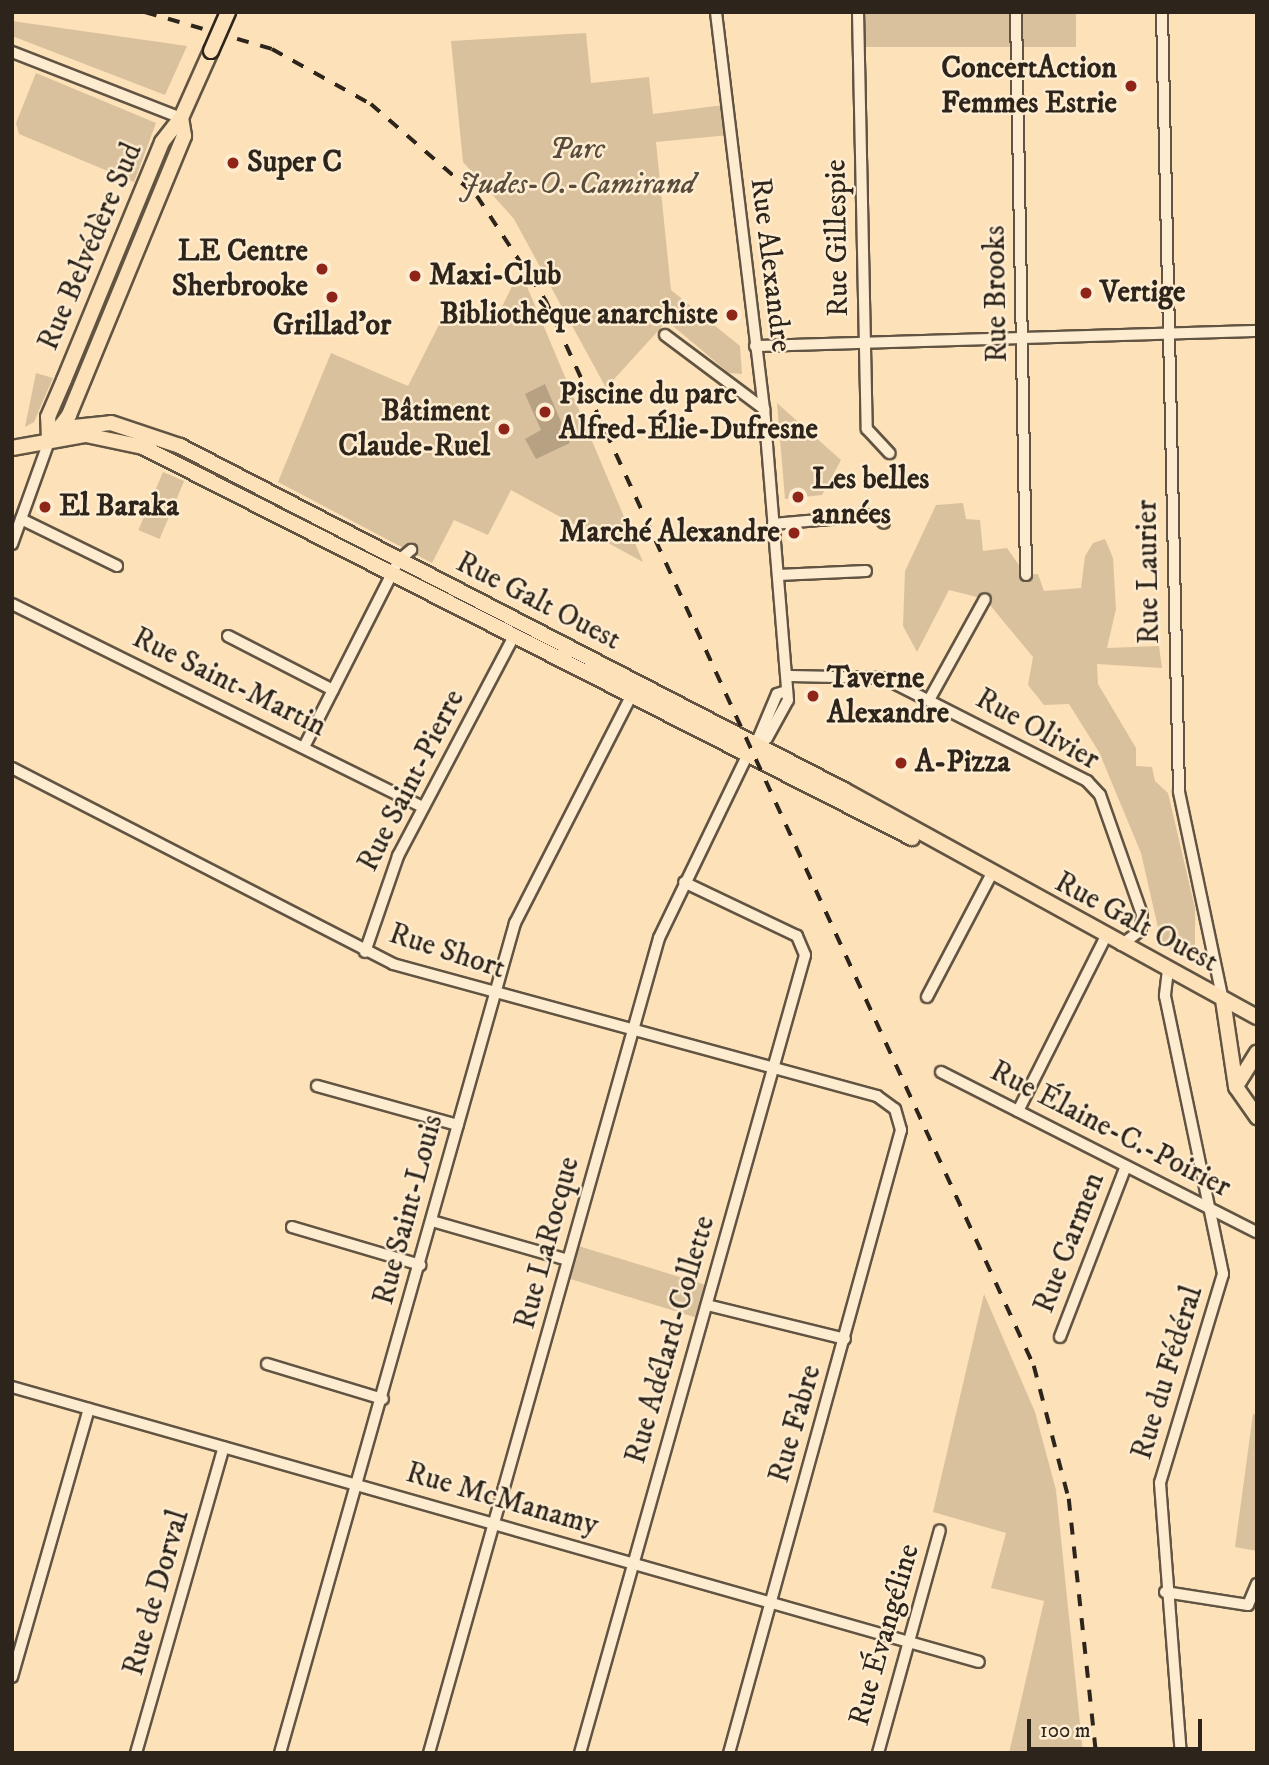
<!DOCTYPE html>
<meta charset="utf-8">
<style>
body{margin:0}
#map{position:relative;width:1269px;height:1765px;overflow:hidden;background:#fde1b8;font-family:"IM FELL DW Pica",serif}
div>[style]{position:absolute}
.green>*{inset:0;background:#dac19d;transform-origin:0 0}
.water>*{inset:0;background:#b6a183}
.roads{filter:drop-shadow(2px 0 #615442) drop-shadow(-2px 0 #615442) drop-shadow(0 2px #615442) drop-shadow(0 -2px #615442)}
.minor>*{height:10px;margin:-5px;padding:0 5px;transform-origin:5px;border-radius:5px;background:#feecd1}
.major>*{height:14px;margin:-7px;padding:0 7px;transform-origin:7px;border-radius:7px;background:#fde1b8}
.rail>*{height:3.5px;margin-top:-1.75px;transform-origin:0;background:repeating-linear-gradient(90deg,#2d251b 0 12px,transparent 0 24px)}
.bridges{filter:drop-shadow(2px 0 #2d251b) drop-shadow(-2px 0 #2d251b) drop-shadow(0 2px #2d251b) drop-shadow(0 -2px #2d251b)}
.major-bridge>*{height:14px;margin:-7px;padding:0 7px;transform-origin:7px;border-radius:7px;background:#fde1b8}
.dots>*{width:19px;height:19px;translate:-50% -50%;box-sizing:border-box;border:4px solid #feecd1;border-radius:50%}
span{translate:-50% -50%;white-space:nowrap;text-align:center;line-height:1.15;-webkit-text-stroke:5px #feecd1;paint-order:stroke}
.poi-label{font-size:30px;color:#2d251b;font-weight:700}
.right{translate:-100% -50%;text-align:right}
.left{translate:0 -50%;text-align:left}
.park-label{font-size:30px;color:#584c3c;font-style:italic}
.street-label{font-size:30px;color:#2d251b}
.frame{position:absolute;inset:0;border:14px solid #2d251b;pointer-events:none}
.scale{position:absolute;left:1027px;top:1719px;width:175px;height:32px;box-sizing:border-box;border:4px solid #2d251b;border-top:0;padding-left:9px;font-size:21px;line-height:24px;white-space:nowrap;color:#2d251b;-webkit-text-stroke:5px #feecd1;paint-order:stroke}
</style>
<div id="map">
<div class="green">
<i style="left:858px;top:12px;width:218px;height:35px"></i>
<i style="clip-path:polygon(12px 21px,187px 46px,165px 95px,12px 36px)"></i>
<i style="clip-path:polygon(586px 33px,591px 83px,649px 77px,653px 114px,724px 105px,729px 135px,656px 142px,671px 290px,740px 346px,742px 374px,729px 373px,667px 321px,606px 388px,514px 219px,463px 162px,451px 41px)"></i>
<i style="clip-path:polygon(36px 73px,156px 123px,134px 182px,19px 134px,16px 123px)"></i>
<i style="clip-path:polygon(520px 270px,643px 562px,511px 490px,488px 535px,454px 520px,432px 563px,278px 482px,331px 353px,408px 386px,451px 301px,494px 323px)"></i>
<i style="clip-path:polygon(36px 373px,53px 378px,34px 422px,25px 427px)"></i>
<i style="clip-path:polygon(777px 403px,841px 460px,822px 495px,785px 499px)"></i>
<i style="left:163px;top:472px;width:23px;height:63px;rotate:23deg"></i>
<i style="clip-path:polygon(963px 503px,966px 519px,980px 520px,983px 551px,1007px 548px,1026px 575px,1038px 574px,1044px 591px,1081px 588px,1085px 556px,1093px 543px,1105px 539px,1113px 558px,1116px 609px,1107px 648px,1159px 646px,1162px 668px,1097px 664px,1098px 684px,1136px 748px,1136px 766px,1152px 767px,1155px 781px,1168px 793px,1195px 908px,1195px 951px,1171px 950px,1161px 941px,1141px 853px,1099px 752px,1069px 704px,1044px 705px,1028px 685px,1033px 657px,985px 599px,949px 590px,917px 652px,903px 626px,905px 571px,936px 505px)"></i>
<i style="left:572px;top:1244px;width:146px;height:34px;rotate:17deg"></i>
<i style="clip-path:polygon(984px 1294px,1035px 1412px,1056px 1490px,1083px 1753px,1009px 1753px,1044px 1601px,991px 1588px,1006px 1533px,933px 1512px)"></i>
<i style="clip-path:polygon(1253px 1414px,1257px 1415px,1257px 1551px,1235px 1547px)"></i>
</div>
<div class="water">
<i style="clip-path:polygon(545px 384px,570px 443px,536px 459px,525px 439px,541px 430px,525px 394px)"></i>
</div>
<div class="roads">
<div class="minor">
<i style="left:858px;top:12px;width:417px;rotate:88.8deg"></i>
<i style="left:867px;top:429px;width:33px;rotate:47deg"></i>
<i style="left:1016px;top:12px;width:563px;rotate:88.98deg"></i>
<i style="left:1162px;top:12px;width:780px;rotate:88.75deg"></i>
<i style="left:1179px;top:792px;width:213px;rotate:78.1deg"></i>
<i style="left:12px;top:52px;width:181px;rotate:21.3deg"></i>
<i style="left:665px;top:335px;width:124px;rotate:36.8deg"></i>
<i style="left:755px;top:346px;width:502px;rotate:-1.71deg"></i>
<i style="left:21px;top:519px;width:107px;rotate:26.1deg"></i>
<i style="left:773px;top:524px;width:103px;rotate:-5deg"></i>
<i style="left:876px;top:515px;width:11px;rotate:45deg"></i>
<i style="left:12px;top:544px;width:109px;rotate:-70.2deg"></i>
<i style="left:778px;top:575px;width:88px;rotate:-2.6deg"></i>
<i style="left:12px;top:604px;width:458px;rotate:26.3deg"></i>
<i style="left:228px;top:636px;width:118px;rotate:27.2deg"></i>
<i style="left:790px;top:676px;width:94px;rotate:1.2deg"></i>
<i style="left:884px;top:678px;width:228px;rotate:26.9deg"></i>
<i style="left:1087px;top:781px;width:19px;rotate:47deg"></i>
<i style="left:1100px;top:795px;width:126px;rotate:70.6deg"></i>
<i style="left:1142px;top:914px;width:16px;rotate:94deg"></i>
<i style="left:1141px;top:930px;width:25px;rotate:143deg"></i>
<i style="left:929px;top:700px;width:115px;rotate:-61deg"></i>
<i style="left:756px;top:744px;width:54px;rotate:-67.2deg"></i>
<i style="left:777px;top:694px;width:9px;rotate:-18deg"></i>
<i style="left:304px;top:747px;width:210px;rotate:-63.1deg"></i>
<i style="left:399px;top:560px;width:16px;rotate:-40deg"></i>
<i style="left:12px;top:768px;width:428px;rotate:27.2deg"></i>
<i style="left:393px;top:964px;width:502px;rotate:15.26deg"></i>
<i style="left:877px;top:1096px;width:22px;rotate:36deg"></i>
<i style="left:895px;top:1109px;width:22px;rotate:74deg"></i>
<i style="left:901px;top:1130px;width:646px;rotate:105.43deg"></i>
<i style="left:365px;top:952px;width:102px;rotate:-71deg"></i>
<i style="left:398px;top:856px;width:246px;rotate:-62.2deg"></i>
<i style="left:1168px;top:970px;width:26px;rotate:97deg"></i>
<i style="left:1165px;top:996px;width:284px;rotate:78.2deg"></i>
<i style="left:1223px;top:1274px;width:218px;rotate:106.8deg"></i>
<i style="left:1160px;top:1483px;width:271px;rotate:85.6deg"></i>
<i style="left:927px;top:997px;width:138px;rotate:-62.3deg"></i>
<i style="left:941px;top:1072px;width:354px;rotate:26.9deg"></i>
<i style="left:317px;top:1086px;width:146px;rotate:15.5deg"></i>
<i style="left:1018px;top:1111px;width:196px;rotate:-63.3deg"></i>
<i style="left:432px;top:1221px;width:141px;rotate:16deg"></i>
<i style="left:292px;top:1227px;width:134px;rotate:16.5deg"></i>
<i style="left:707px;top:1305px;width:142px;rotate:13.8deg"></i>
<i style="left:1060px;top:1337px;width:183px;rotate:-68.9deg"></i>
<i style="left:267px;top:1364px;width:121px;rotate:16.8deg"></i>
<i style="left:12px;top:1387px;width:1005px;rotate:15.87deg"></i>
<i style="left:1165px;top:1592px;width:84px;rotate:8.9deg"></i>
<i style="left:1248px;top:1605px;width:23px;rotate:-67deg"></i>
<i style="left:12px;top:1677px;width:279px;rotate:-74deg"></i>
<i style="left:136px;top:1753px;width:318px;rotate:-74deg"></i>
<i style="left:280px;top:1753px;width:863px;rotate:-74.19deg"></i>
<i style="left:515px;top:923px;width:253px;rotate:-62.9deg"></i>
<i style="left:429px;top:1753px;width:847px;rotate:-74.24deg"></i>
<i style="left:659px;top:938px;width:200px;rotate:-64.2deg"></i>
<i style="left:746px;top:758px;width:29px;rotate:-44deg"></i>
<i style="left:767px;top:738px;width:43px;rotate:-61.1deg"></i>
<i style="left:788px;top:700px;width:292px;rotate:-94.7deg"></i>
<i style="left:764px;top:409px;width:400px;rotate:-96.9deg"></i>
<i style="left:580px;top:1753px;width:829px;rotate:-74.25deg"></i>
<i style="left:805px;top:955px;width:21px;rotate:-113deg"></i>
<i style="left:797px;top:936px;width:125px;rotate:-154.5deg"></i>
<i style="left:878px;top:1753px;width:231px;rotate:-74.5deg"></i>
</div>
<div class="major">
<i style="left:54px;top:435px;width:25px;rotate:-53deg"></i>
<i style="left:69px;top:415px;width:302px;rotate:-67.6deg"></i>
<i style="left:184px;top:136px;width:18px;rotate:-99deg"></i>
<i style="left:49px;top:441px;width:29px;rotate:-29deg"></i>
<i style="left:74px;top:427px;width:37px;rotate:-6deg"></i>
<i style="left:111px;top:423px;width:73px;rotate:18.4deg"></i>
<i style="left:180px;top:446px;width:748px;rotate:27.39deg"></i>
<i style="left:844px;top:790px;width:471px;rotate:28.8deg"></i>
<i style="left:49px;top:441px;width:24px;rotate:-92deg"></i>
<i style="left:48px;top:417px;width:40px;rotate:-66.6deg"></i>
<i style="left:64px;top:380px;width:257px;rotate:-67.6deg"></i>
<i style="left:162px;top:142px;width:31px;rotate:-52deg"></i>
<i style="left:181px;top:118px;width:73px;rotate:-65.9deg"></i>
<i style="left:12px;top:448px;width:75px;rotate:-10deg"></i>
<i style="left:86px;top:435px;width:58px;rotate:11.9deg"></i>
<i style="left:143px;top:447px;width:863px;rotate:26.95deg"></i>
<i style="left:1223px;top:1000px;width:88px;rotate:81.5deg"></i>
<i style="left:1236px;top:1087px;width:37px;rotate:55deg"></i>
<i style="left:1238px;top:1083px;width:36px;rotate:-58deg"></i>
</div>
</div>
<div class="rail">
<i style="left:145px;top:12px;width:132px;rotate:16.2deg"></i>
<i style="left:272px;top:49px;width:113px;rotate:29.1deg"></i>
<i style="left:371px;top:104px;width:140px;rotate:41deg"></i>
<i style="left:477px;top:196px;width:126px;rotate:56.7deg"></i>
<i style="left:546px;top:301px;width:1171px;rotate:65.38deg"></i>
<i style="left:1034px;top:1366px;width:138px;rotate:75.3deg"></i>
<i style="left:1069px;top:1499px;width:255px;rotate:83.9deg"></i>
</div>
<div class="bridges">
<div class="major-bridge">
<i style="left:211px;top:51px;width:43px;rotate:-66.4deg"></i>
</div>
</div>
<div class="dots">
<i style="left:1131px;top:86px;background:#8f2418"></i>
<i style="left:233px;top:163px;background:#8f2418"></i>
<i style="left:322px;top:269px;background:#8f2418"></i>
<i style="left:415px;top:276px;background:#8f2418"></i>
<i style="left:1086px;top:293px;background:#8f2418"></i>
<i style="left:332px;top:297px;background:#8f2418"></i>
<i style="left:732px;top:315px;background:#8f2418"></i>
<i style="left:545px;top:412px;background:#8f2418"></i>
<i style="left:504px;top:429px;background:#8f2418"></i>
<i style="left:798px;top:497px;background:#8f2418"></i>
<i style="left:45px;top:507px;background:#8f2418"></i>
<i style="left:794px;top:533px;background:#8f2418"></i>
<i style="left:813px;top:696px;background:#8f2418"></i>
<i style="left:901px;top:763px;background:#8f2418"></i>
</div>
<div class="poi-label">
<span class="right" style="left:1117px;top:86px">ConcertAction<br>Femmes Estrie</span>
<span class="left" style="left:247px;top:163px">Super C</span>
<span class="right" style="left:308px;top:269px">LE Centre<br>Sherbrooke</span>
<span class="left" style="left:429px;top:276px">Maxi-Club</span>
<span class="left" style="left:1100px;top:293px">Vertige</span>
<span class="right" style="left:718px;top:315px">Bibliothèque anarchiste</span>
<span style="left:332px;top:326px">Grillad'or</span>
<span class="left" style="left:559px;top:412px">Piscine du parc<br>Alfred-Élie-Dufresne</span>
<span class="right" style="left:490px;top:429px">Bâtiment<br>Claude-Ruel</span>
<span class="left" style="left:812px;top:497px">Les belles<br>années</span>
<span class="left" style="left:59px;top:507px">El Baraka</span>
<span class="right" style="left:780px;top:533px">Marché Alexandre</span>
<span class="left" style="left:827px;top:696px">Taverne<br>Alexandre</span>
<span class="left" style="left:915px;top:763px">A-Pizza</span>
</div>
<div class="park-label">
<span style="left:577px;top:167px">Parc<br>Judes-O.-Camirand</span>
</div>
<div class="street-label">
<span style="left:838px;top:238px;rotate:-91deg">Rue Gillespie</span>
<span style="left:91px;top:247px;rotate:-67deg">Rue Belvédère Sud</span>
<span style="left:770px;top:265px;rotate:83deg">Rue Alexandre</span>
<span style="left:997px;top:294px;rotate:-91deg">Rue Brooks</span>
<span style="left:1149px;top:572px;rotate:-91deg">Rue Laurier</span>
<span style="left:538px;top:602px;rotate:27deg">Rue Galt Ouest</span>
<span style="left:229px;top:683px;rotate:26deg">Rue Saint-Martin</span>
<span style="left:1037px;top:730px;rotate:29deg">Rue Olivier</span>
<span style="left:412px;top:781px;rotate:-63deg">Rue Saint-Pierre</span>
<span style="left:1136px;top:923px;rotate:28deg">Rue Galt Ouest</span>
<span style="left:447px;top:952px;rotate:18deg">Rue Short</span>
<span style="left:1110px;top:1130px;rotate:27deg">Rue Élaine-C.-Poirier</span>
<span style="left:409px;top:1210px;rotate:-75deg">Rue Saint-Louis</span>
<span style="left:548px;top:1243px;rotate:-75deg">Rue LaRocque</span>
<span style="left:1070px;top:1243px;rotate:-69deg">Rue Carmen</span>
<span style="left:671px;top:1340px;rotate:-74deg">Rue Adélard-Collette</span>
<span style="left:1168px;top:1373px;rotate:-73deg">Rue du Fédéral</span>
<span style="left:796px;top:1424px;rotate:-74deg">Rue Fabre</span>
<span style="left:502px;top:1500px;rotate:16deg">Rue McManamy</span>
<span style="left:157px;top:1593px;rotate:-74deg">Rue de Dorval</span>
<span style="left:885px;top:1635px;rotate:-74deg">Rue Évangéline</span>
</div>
<div class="frame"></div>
<div class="scale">100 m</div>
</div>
